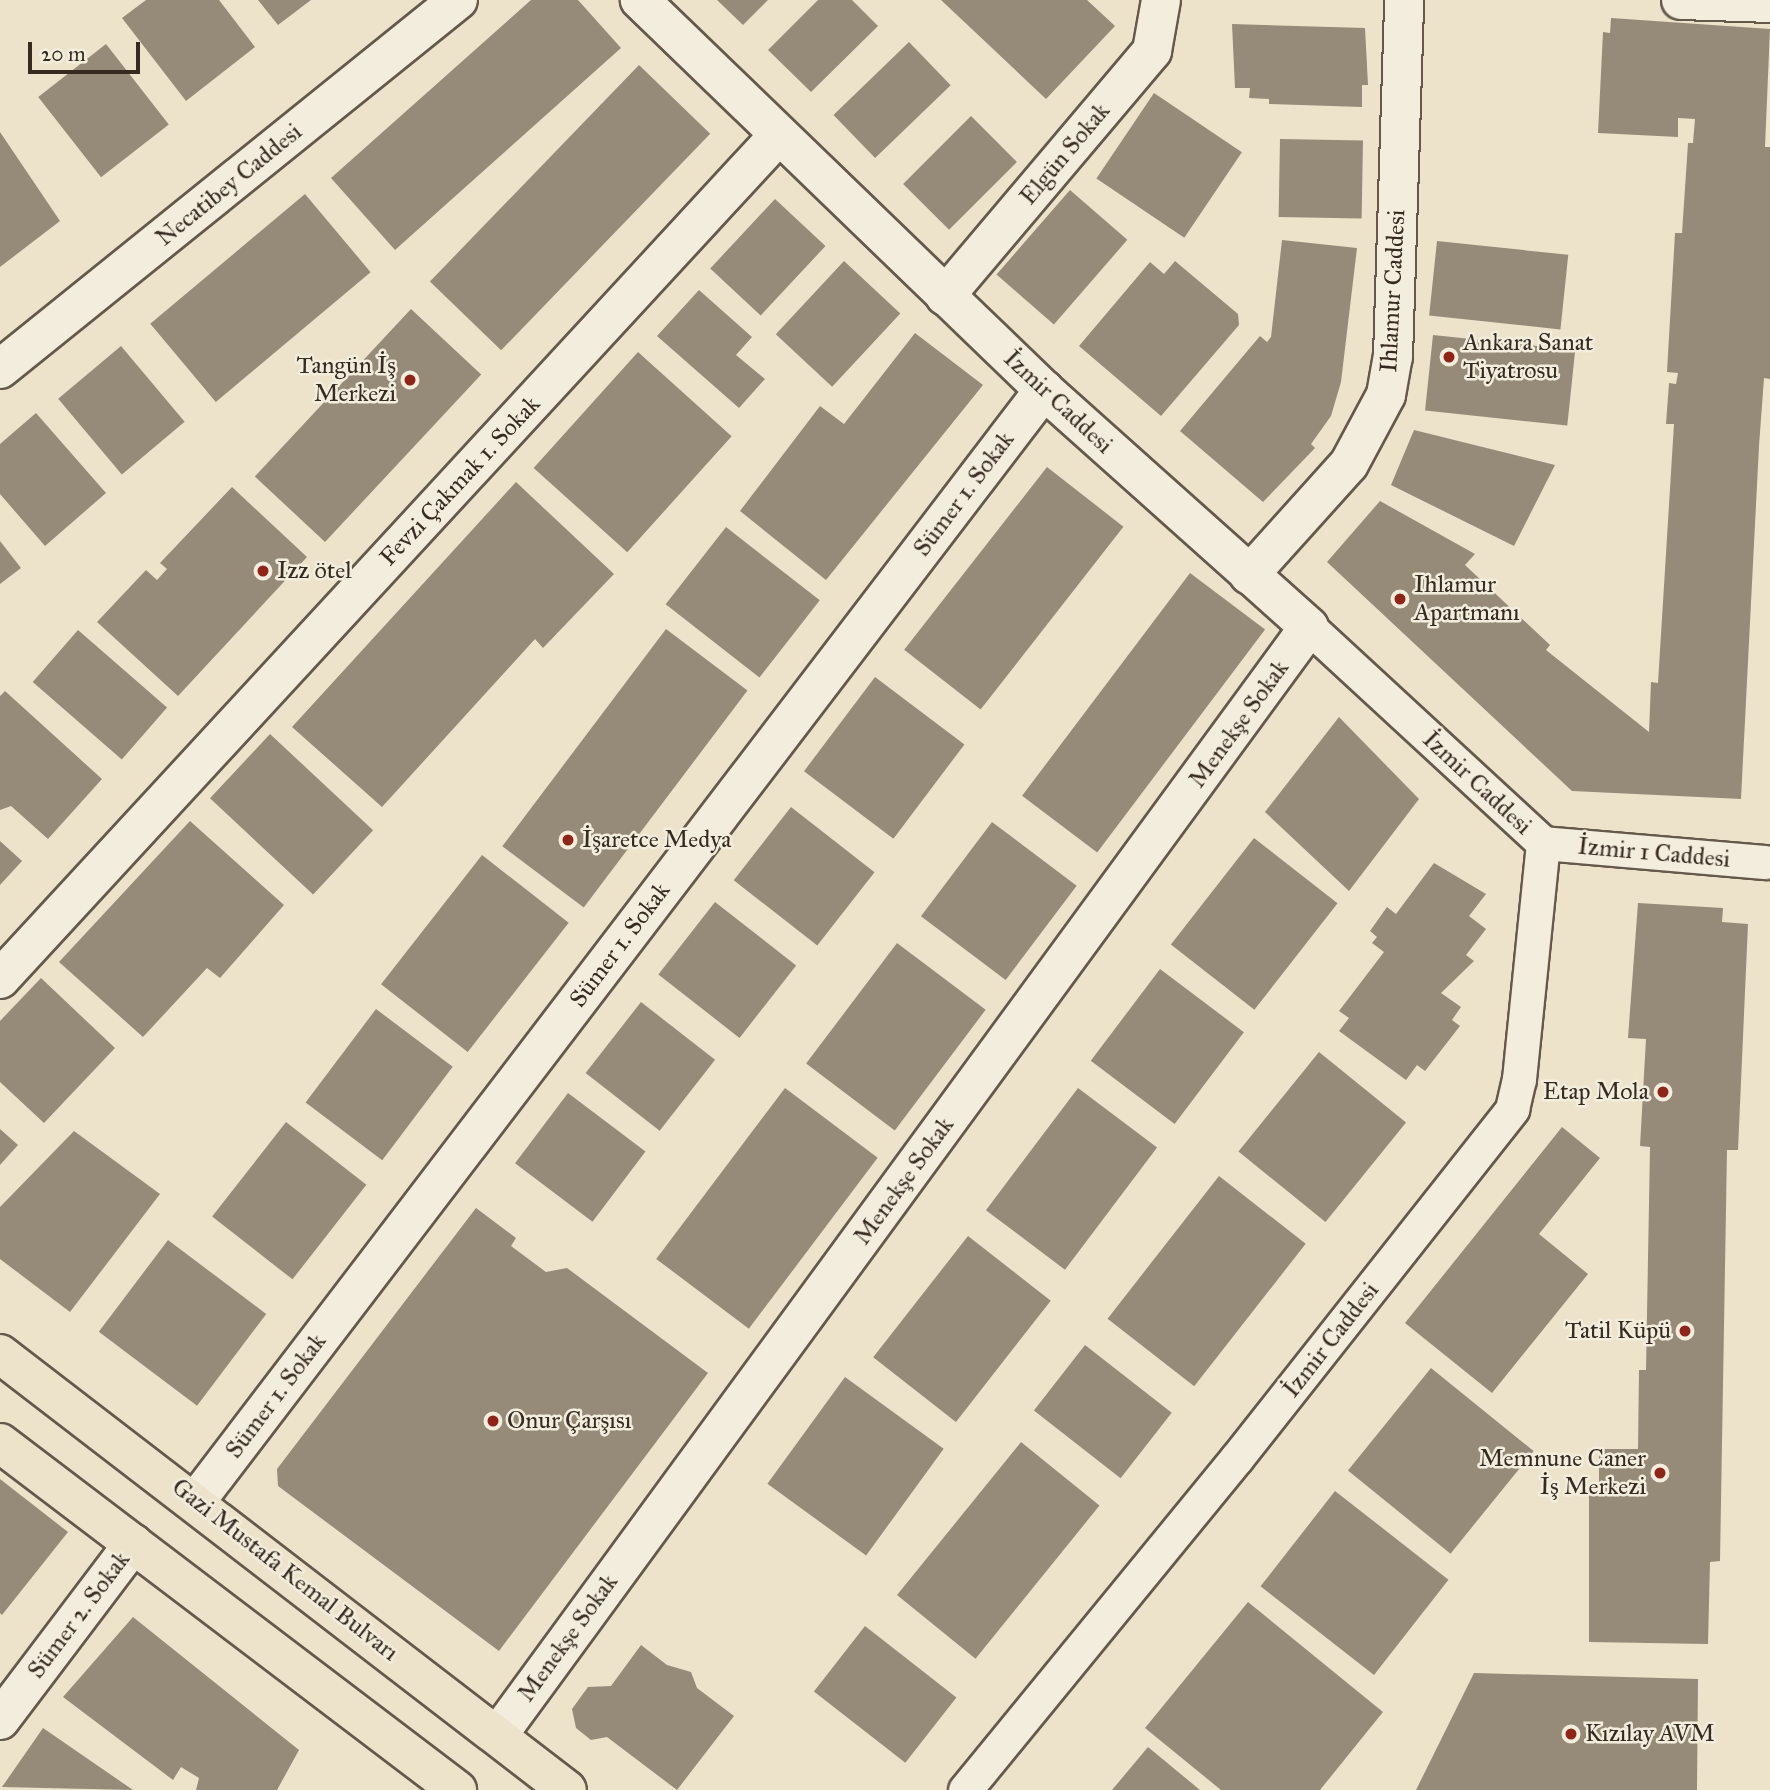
<!DOCTYPE html>
<meta charset="utf-8">
<style>
body{margin:0}
#map{position:relative;width:1770px;height:1790px;overflow:hidden;background:#ede3ca;font-family:"IM FELL Great Primer",serif}
div>[style]{position:absolute}
.building>*{inset:0;background:#968b79;transform-origin:0 0}
.roads{filter:drop-shadow(2px 0 #64594b) drop-shadow(-2px 0 #64594b) drop-shadow(0 2px #64594b) drop-shadow(0 -2px #64594b)}
.pedestrian>*{height:33px;margin:-16.5px;padding:0 16.5px;transform-origin:16.5px;border-radius:16.5px;background:#f3eddd}
.minor>*{height:38px;margin:-19px;padding:0 19px;transform-origin:19px;border-radius:19px;background:#f3eddd}
.secondary>*{height:38px;margin:-19px;padding:0 19px;transform-origin:19px;border-radius:19px;background:#f3eddd}
.primary>*{height:38px;margin:-19px;padding:0 19px;transform-origin:19px;border-radius:19px;background:#ede3ca}
.dots>*{width:19px;height:19px;translate:-50% -50%;box-sizing:border-box;border:4px solid #f3eddd;border-radius:50%}
span{translate:-50% -50%;white-space:nowrap;text-align:center;line-height:1.15;-webkit-text-stroke:5px #f3eddd;paint-order:stroke}
.street-label{font-size:24px;color:#372b21}
.poi-label{font-size:24px;color:#372b21}
.left{translate:0 -50%;text-align:left}
.right{translate:-100% -50%;text-align:right}
.scale{position:absolute;left:28px;top:42px;width:112px;height:32px;box-sizing:border-box;border:4px solid #372b21;border-top:0;padding-left:9px;font-size:21px;line-height:24px;white-space:nowrap;color:#372b21;-webkit-text-stroke:5px #f3eddd;paint-order:stroke}
</style>
<div id="map">
<div class="building">
<i style="clip-path:polygon(146px 0,219px 0,255px 47px,186px 101px,122px 18px)"></i>
<i style="clip-path:polygon(258px 0,311px 0,278px 25px)"></i>
<i style="clip-path:polygon(531px 0,578px 0,621px 48px,395px 250px,331px 178px)"></i>
<i style="clip-path:polygon(717px 0,768px 0,743px 25px)"></i>
<i style="clip-path:polygon(818px 0,852px 0,878px 26px,811px 92px,768px 50px)"></i>
<i style="clip-path:polygon(941px 0,1087px 0,1115px 26px,1046px 99px)"></i>
<i style="clip-path:polygon(1611px 18px,1770px 29px,1765px 147px,1770px 147px,1770px 379px,1764px 378px,1759px 446px,1741px 799px,1572px 791px,1327px 562px,1380px 501px,1475px 554px,1465px 565px,1550px 645px,1546px 650px,1649px 732px,1651px 682px,1658px 683px,1673px 440px,1674px 424px,1666px 424px,1669px 383px,1676px 384px,1678px 373px,1667px 372px,1675px 233px,1682px 233px,1688px 143px,1693px 143px,1695px 119px,1678px 118px,1678px 137px,1598px 133px,1603px 32px,1610px 33px)"></i>
<i style="clip-path:polygon(1232px 24px,1365px 28px,1368px 85px,1362px 85px,1362px 107px,1269px 104px,1269px 99px,1249px 98px,1250px 88px,1235px 88px)"></i>
<i style="left:909px;top:42px;width:60px;height:105px;rotate:46deg"></i>
<i style="left:106px;top:44px;width:102px;height:86px;rotate:52deg"></i>
<i style="left:639px;top:65px;width:99px;height:301px;rotate:44deg"></i>
<i style="left:1154px;top:93px;width:106px;height:103px;rotate:34deg"></i>
<i style="left:971px;top:116px;width:65px;height:96px;rotate:45deg"></i>
<i style="clip-path:polygon(0 132px,60px 221px,0 267px)"></i>
<i style="left:1280px;top:139px;width:83px;height:78px;rotate:1deg"></i>
<i style="left:1070px;top:190px;width:76px;height:112px;rotate:41deg"></i>
<i style="left:305px;top:194px;width:102px;height:202px;rotate:50deg"></i>
<i style="left:775px;top:199px;width:69px;height:95px;rotate:43deg"></i>
<i style="clip-path:polygon(1282px 240px,1357px 248px,1341px 382px,1331px 416px,1311px 444px,1315px 448px,1263px 502px,1180px 431px,1260px 336px,1267px 342px,1271px 337px)"></i>
<i style="left:1437px;top:241px;width:132px;height:75px;rotate:6deg"></i>
<i style="left:844px;top:261px;width:77px;height:100px;rotate:43deg"></i>
<i style="clip-path:polygon(1175px 261px,1238px 314px,1239px 325px,1161px 416px,1079px 346px,1150px 262px,1164px 274px)"></i>
<i style="clip-path:polygon(699px 290px,752px 337px,736px 355px,765px 379px,739px 408px,657px 336px)"></i>
<i style="left:411px;top:309px;width:96px;height:229px;rotate:43deg"></i>
<i style="clip-path:polygon(915px 333px,983px 385px,826px 580px,740px 511px,820px 406px,844px 424px)"></i>
<i style="left:1433px;top:335px;width:143px;height:76px;rotate:6deg"></i>
<i style="left:121px;top:346px;width:99px;height:82px;rotate:50deg"></i>
<i style="left:638px;top:352px;width:126px;height:156px;rotate:42deg"></i>
<i style="clip-path:polygon(36px 413px,106px 493px,45px 546px,0 494px,0 444px)"></i>
<i style="clip-path:polygon(1414px 430px,1555px 465px,1514px 546px,1391px 485px)"></i>
<i style="left:1047px;top:467px;width:97px;height:232px;rotate:38deg"></i>
<i style="clip-path:polygon(516px 482px,614px 574px,543px 648px,535px 639px,382px 807px,292px 727px)"></i>
<i style="clip-path:polygon(232px 487px,307px 557px,178px 696px,97px 622px,146px 570px,157px 580px,167px 569px,160px 563px)"></i>
<i style="left:726px;top:527px;width:119px;height:98px;rotate:38deg"></i>
<i style="clip-path:polygon(0 541px,21px 568px,0 584px)"></i>
<i style="left:1190px;top:573px;width:94px;height:279px;rotate:37deg"></i>
<i style="left:666px;top:629px;width:102px;height:272px;rotate:37deg"></i>
<i style="left:78px;top:630px;width:118px;height:69px;rotate:41deg"></i>
<i style="left:875px;top:677px;width:112px;height:118px;rotate:37deg"></i>
<i style="clip-path:polygon(5px 691px,102px 779px,48px 839px,11px 806px,0 810px,0 696px)"></i>
<i style="clip-path:polygon(1339px 717px,1419px 799px,1349px 891px,1265px 812px)"></i>
<i style="left:270px;top:734px;width:141px;height:88px;rotate:43deg"></i>
<i style="left:791px;top:807px;width:106px;height:93px;rotate:38deg"></i>
<i style="clip-path:polygon(190px 821px,284px 905px,220px 978px,207px 968px,143px 1037px,59px 962px)"></i>
<i style="left:992px;top:822px;width:106px;height:118px;rotate:37deg"></i>
<i style="left:1254px;top:838px;width:106px;height:135px;rotate:38deg"></i>
<i style="clip-path:polygon(0 841px,22px 861px,0 885px)"></i>
<i style="left:482px;top:855px;width:110px;height:164px;rotate:38deg"></i>
<i style="clip-path:polygon(1434px 863px,1486px 894px,1469px 916px,1486px 929px,1466px 955px,1474px 961px,1441px 993px,1461px 1007px,1452px 1020px,1460px 1026px,1425px 1071px,1417px 1065px,1406px 1080px,1339px 1031px,1349px 1018px,1339px 1011px,1384px 952px,1372px 943px,1377px 937px,1370px 931px,1387px 907px,1396px 914px)"></i>
<i style="left:715px;top:902px;width:103px;height:92px;rotate:38deg"></i>
<i style="clip-path:polygon(1638px 903px,1723px 908px,1722px 922px,1748px 924px,1738px 1150px,1727px 1150px,1720px 1561px,1710px 1562px,1708px 1644px,1589px 1642px,1589px 1495px,1599px 1495px,1599px 1449px,1638px 1449px,1639px 1370px,1646px 1370px,1650px 1147px,1640px 1146px,1646px 1039px,1628px 1038px)"></i>
<i style="left:897px;top:943px;width:111px;height:151px;rotate:37deg"></i>
<i style="left:1160px;top:969px;width:105px;height:115px;rotate:37deg"></i>
<i style="clip-path:polygon(41px 978px,115px 1048px,44px 1123px,0 1082px,0 1021px)"></i>
<i style="left:641px;top:1002px;width:94px;height:90px;rotate:38deg"></i>
<i style="left:376px;top:1009px;width:96px;height:117px;rotate:37deg"></i>
<i style="left:1319px;top:1052px;width:112px;height:128px;rotate:39deg"></i>
<i style="left:785px;top:1088px;width:116px;height:214px;rotate:37deg"></i>
<i style="left:1078px;top:1088px;width:99px;height:153px;rotate:37deg"></i>
<i style="left:568px;top:1093px;width:97px;height:88px;rotate:37deg"></i>
<i style="left:286px;top:1122px;width:102px;height:120px;rotate:38deg"></i>
<i style="clip-path:polygon(1562px 1127px,1600px 1158px,1539px 1234px,1588px 1274px,1492px 1393px,1405px 1323px)"></i>
<i style="clip-path:polygon(0 1129px,18px 1145px,0 1165px)"></i>
<i style="clip-path:polygon(74px 1131px,160px 1194px,70px 1312px,0 1259px,0 1207px)"></i>
<i style="left:1219px;top:1176px;width:110px;height:181px;rotate:38deg"></i>
<i style="clip-path:polygon(476px 1208px,516px 1238px,511px 1246px,546px 1272px,567px 1268px,708px 1373px,499px 1651px,278px 1486px,277px 1469px)"></i>
<i style="left:968px;top:1236px;width:105px;height:154px;rotate:38deg"></i>
<i style="left:168px;top:1240px;width:123px;height:115px;rotate:37deg"></i>
<i style="left:1085px;top:1345px;width:110px;height:83px;rotate:38deg"></i>
<i style="left:1431px;top:1368px;width:132px;height:132px;rotate:39deg"></i>
<i style="left:845px;top:1377px;width:122px;height:132px;rotate:36deg"></i>
<i style="left:1021px;top:1442px;width:101px;height:197px;rotate:39deg"></i>
<i style="clip-path:polygon(0 1479px,68px 1532px,2px 1615px,0 1613px)"></i>
<i style="left:1335px;top:1491px;width:144px;height:121px;rotate:38deg"></i>
<i style="clip-path:polygon(1248px 1602px,1383px 1712px,1320px 1790px,1221px 1790px,1145px 1728px)"></i>
<i style="clip-path:polygon(133px 1617px,299px 1750px,277px 1790px,196px 1790px,199px 1778px,181px 1767px,173px 1780px,63px 1697px)"></i>
<i style="left:865px;top:1626px;width:116px;height:83px;rotate:38deg"></i>
<i style="clip-path:polygon(641px 1645px,667px 1665px,691px 1672px,697px 1688px,734px 1716px,677px 1790px,607px 1737px,591px 1740px,576px 1728px,572px 1709px,588px 1687px,611px 1686px)"></i>
<i style="clip-path:polygon(1474px 1673px,1698px 1679px,1697px 1790px,1416px 1790px)"></i>
<i style="clip-path:polygon(43px 1728px,133px 1790px,2px 1787px)"></i>
<i style="clip-path:polygon(1148px 1747px,1200px 1790px,1112px 1790px)"></i>
</div>
<div class="roads">
<div class="pedestrian">
<i style="left:1309px;top:627px;width:318px;rotate:42.7deg"></i>
<i style="left:1543px;top:843px;width:223px;rotate:4.9deg"></i>
<i style="left:965px;top:1790px;width:428px;rotate:-50.7deg"></i>
<i style="left:1236px;top:1459px;width:446px;rotate:-51.7deg"></i>
<i style="left:1512px;top:1109px;width:31px;rotate:-77deg"></i>
<i style="left:1519px;top:1079px;width:237px;rotate:-84.2deg"></i>
</div>
<div class="minor">
<i style="left:1681px;top:0;width:89px;rotate:1.9deg"></i>
<i style="left:945px;top:296px;width:321px;rotate:-49.8deg"></i>
<i style="left:1152px;top:51px;width:52px;rotate:-80deg"></i>
<i style="left:1249px;top:575px;width:149px;rotate:-48deg"></i>
<i style="left:1349px;top:464px;width:78px;rotate:-61.8deg"></i>
<i style="left:1386px;top:395px;width:39px;rotate:-80deg"></i>
<i style="left:1393px;top:357px;width:357px;rotate:-88.2deg"></i>
<i style="left:0;top:979px;width:1146px;rotate:-47.3deg"></i>
<i style="left:196px;top:1501px;width:1398px;rotate:-52.65deg"></i>
<i style="left:0;top:1720px;width:221px;rotate:-52.9deg"></i>
<i style="left:498px;top:1735px;width:1373px;rotate:-53.8deg"></i>
<i style="left:1309px;top:627px;width:356px;rotate:-138.2deg"></i>
<i style="left:1044px;top:390px;width:562px;rotate:-136.01deg"></i>
</div>
<div class="secondary">
<i style="left:0;top:369px;width:588px;rotate:-38.86deg"></i>
</div>
<div class="primary">
<i style="left:0;top:1354px;width:715px;rotate:37.56deg"></i>
<i style="left:0;top:1443px;width:574px;rotate:37.21deg"></i>
</div>
</div>
<div class="dots">
<i style="left:1449px;top:357px;background:#8f2418"></i>
<i style="left:410px;top:380px;background:#8f2418"></i>
<i style="left:263px;top:571px;background:#8f2418"></i>
<i style="left:1400px;top:599px;background:#8f2418"></i>
<i style="left:568px;top:840px;background:#8f2418"></i>
<i style="left:1663px;top:1092px;background:#8f2418"></i>
<i style="left:1685px;top:1331px;background:#8f2418"></i>
<i style="left:493px;top:1421px;background:#8f2418"></i>
<i style="left:1660px;top:1473px;background:#8f2418"></i>
<i style="left:1571px;top:1734px;background:#8f2418"></i>
</div>
<div class="street-label">
<span style="left:1065px;top:154px;rotate:-50deg">Elgün Sokak</span>
<span style="left:229px;top:185px;rotate:-39deg">Necatibey Caddesi</span>
<span style="left:1393px;top:291px;rotate:-87deg">Ihlamur Caddesi</span>
<span style="left:1058px;top:402px;rotate:43deg">İzmir Caddesi</span>
<span style="left:460px;top:481px;rotate:-47deg">Fevzi Çakmak 1. Sokak</span>
<span style="left:964px;top:494px;rotate:-53deg">Sümer 1. Sokak</span>
<span style="left:1239px;top:724px;rotate:-54deg">Menekşe Sokak</span>
<span style="left:1477px;top:783px;rotate:43deg">İzmir Caddesi</span>
<span style="left:1654px;top:853px;rotate:5deg">İzmir 1 Caddesi</span>
<span style="left:620px;top:945px;rotate:-53deg">Sümer 1. Sokak</span>
<span style="left:904px;top:1181px;rotate:-54deg">Menekşe Sokak</span>
<span style="left:1331px;top:1340px;rotate:-52deg">İzmir Caddesi</span>
<span style="left:276px;top:1396px;rotate:-53deg">Sümer 1. Sokak</span>
<span style="left:285px;top:1570px;rotate:38deg">Gazi Mustafa Kemal Bulvarı</span>
<span style="left:79px;top:1615px;rotate:-53deg">Sümer 2. Sokak</span>
<span style="left:568px;top:1638px;rotate:-54deg">Menekşe Sokak</span>
</div>
<div class="poi-label">
<span class="left" style="left:1463px;top:357px">Ankara Sanat<br>Tiyatrosu</span>
<span class="right" style="left:396px;top:380px">Tangün İş<br>Merkezi</span>
<span class="left" style="left:277px;top:571px">Izz ötel</span>
<span class="left" style="left:1414px;top:599px">Ihlamur<br>Apartmanı</span>
<span class="left" style="left:582px;top:840px">İşaretce Medya</span>
<span class="right" style="left:1649px;top:1092px">Etap Mola</span>
<span class="right" style="left:1671px;top:1331px">Tatil Küpü</span>
<span class="left" style="left:507px;top:1421px">Onur Çarşısı</span>
<span class="right" style="left:1646px;top:1473px">Memnune Caner<br>İş Merkezi</span>
<span class="left" style="left:1585px;top:1734px">Kızılay AVM</span>
</div>
<div class="scale">20 m</div>
</div>
